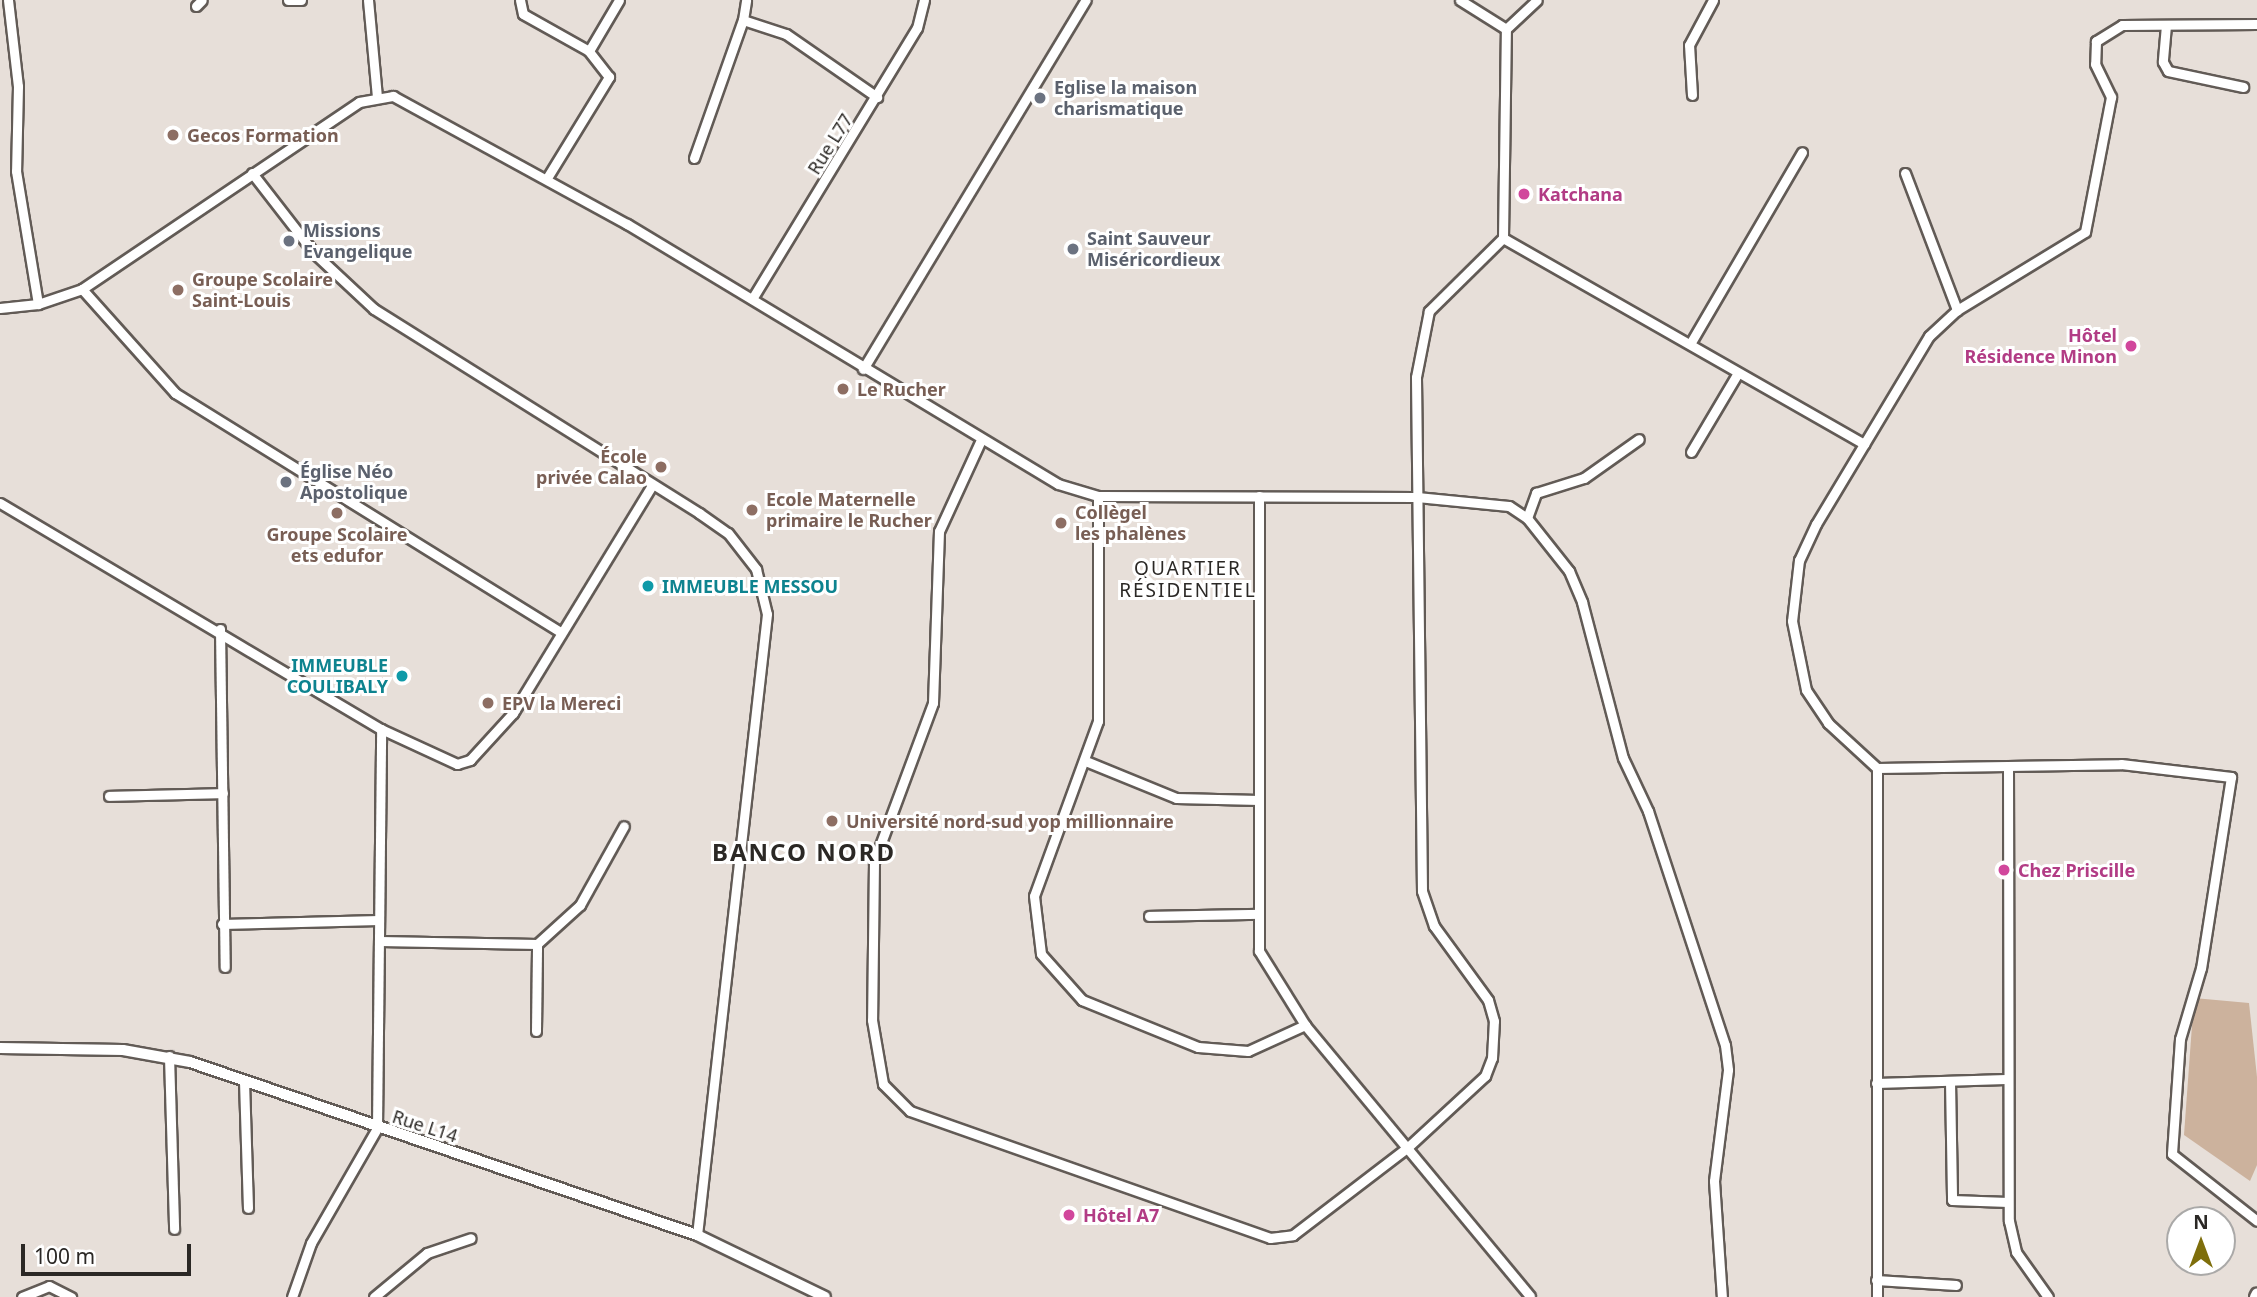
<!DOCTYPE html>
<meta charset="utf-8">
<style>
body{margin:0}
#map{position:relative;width:2257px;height:1297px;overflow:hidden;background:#e7dfd9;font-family:"Noto Sans",sans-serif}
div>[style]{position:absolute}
.green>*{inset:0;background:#ccb29d}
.roads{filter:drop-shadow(2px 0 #625b56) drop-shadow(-2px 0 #625b56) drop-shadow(0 2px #625b56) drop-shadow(0 -2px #625b56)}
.minor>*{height:9px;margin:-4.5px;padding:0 4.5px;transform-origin:4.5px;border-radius:4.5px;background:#fff}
.tertiary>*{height:10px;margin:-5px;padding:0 5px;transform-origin:5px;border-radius:5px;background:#fff}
.dots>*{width:19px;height:19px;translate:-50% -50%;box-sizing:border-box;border:4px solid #fff;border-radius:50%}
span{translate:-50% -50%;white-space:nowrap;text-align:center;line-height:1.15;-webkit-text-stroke:6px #fff;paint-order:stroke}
.worship-label{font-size:18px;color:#5b616d;font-weight:700}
.left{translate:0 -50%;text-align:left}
.education-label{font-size:18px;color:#785e54;font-weight:700}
.right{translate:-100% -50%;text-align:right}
.street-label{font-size:18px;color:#2b2825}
.hotel-label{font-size:18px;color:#b23c85;font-weight:700}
.culture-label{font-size:18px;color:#0d838f;font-weight:700}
.neighbourhood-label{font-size:19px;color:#2b2825;letter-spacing:2px}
.district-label{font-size:24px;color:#2b2825;font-weight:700;letter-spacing:2px}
.north{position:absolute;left:2166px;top:1206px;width:70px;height:70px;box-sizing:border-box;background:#fff;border:2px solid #aaa9a8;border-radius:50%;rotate:0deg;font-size:19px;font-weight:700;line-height:28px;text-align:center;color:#2b2825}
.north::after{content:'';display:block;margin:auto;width:24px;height:32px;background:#7e6e0b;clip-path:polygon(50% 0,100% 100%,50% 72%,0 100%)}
.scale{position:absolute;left:21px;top:1244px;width:170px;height:32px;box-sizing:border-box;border:4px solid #2b2825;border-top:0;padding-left:9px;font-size:21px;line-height:24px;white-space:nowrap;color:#2b2825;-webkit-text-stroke:5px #fff;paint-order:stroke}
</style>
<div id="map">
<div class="green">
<i style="clip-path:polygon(2194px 998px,2249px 1003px,2257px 1077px,2257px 1165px,2250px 1181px,2184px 1135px)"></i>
</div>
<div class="roads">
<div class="minor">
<i style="left:8px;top:0;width:87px;rotate:83.4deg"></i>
<i style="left:18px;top:86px;width:85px;rotate:91.3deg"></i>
<i style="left:16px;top:171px;width:135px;rotate:80.6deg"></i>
<i style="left:288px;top:0;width:13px"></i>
<i style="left:368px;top:0;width:97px;rotate:84.7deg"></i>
<i style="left:520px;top:0;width:14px;rotate:78deg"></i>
<i style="left:523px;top:14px;width:76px;rotate:29.3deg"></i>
<i style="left:1460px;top:0;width:54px;rotate:32.2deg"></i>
<i style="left:196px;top:6px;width:8px;rotate:-45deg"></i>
<i style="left:743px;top:20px;width:20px;rotate:-81deg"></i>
<i style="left:2257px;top:24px;width:135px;rotate:179.6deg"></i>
<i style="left:2122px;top:25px;width:31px;rotate:148deg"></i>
<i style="left:2096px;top:41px;width:23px;rotate:92deg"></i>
<i style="left:2095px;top:64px;width:37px;rotate:64deg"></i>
<i style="left:2111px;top:97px;width:137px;rotate:100.9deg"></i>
<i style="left:2085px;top:232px;width:150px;rotate:148.6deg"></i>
<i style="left:1957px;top:310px;width:38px;rotate:137deg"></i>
<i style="left:1929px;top:336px;width:219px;rotate:121deg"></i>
<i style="left:1816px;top:524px;width:40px;rotate:115deg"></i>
<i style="left:1799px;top:560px;width:61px;rotate:96.5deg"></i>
<i style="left:1792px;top:621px;width:70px;rotate:78.5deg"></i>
<i style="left:1806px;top:690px;width:40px;rotate:56deg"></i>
<i style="left:1828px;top:723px;width:67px;rotate:42.6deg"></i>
<i style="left:1877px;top:768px;width:244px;rotate:-0.9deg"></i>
<i style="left:2121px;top:764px;width:111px;rotate:6.7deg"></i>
<i style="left:2231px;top:777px;width:193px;rotate:98.9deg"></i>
<i style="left:2201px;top:968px;width:74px;rotate:106.5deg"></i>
<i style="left:2180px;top:1039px;width:115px;rotate:94deg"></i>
<i style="left:2172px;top:1154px;width:108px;rotate:38.2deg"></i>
<i style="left:2166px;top:25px;width:37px;rotate:95deg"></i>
<i style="left:2163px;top:62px;width:10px;rotate:61deg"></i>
<i style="left:2168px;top:71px;width:77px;rotate:12deg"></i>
<i style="left:1692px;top:95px;width:50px;rotate:-93.4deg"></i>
<i style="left:1689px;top:45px;width:51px;rotate:-61.9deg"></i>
<i style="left:694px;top:158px;width:146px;rotate:-70.5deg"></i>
<i style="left:743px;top:20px;width:45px;rotate:18deg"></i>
<i style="left:786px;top:34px;width:111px;rotate:34.7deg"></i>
<i style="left:252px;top:173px;width:101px;rotate:52.2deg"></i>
<i style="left:314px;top:253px;width:82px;rotate:43deg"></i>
<i style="left:374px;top:309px;width:384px;rotate:32.1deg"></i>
<i style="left:699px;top:513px;width:35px;rotate:35deg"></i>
<i style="left:728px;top:533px;width:46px;rotate:52.1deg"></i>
<i style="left:756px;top:569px;width:46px;rotate:76.3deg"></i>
<i style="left:767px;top:614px;width:625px;rotate:96.43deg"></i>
<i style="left:1905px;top:173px;width:147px;rotate:69.2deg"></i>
<i style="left:547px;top:178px;width:119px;rotate:-58.5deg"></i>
<i style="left:609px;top:77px;width:33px;rotate:-128deg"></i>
<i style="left:589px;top:51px;width:59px;rotate:-59.5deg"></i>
<i style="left:1503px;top:238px;width:416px;rotate:29.7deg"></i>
<i style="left:82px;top:289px;width:140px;rotate:48.2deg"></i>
<i style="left:175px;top:393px;width:454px;rotate:31.8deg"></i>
<i style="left:752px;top:299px;width:317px;rotate:-58.7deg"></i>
<i style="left:917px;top:28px;width:29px;rotate:-76deg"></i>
<i style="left:0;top:308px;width:38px;rotate:-6deg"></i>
<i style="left:38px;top:304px;width:46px;rotate:-18.8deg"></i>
<i style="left:82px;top:289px;width:334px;rotate:-34deg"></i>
<i style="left:359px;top:102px;width:35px;rotate:-10deg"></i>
<i style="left:393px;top:96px;width:267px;rotate:28.7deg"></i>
<i style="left:627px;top:224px;width:503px;rotate:31.1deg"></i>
<i style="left:1058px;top:484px;width:42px;rotate:16.7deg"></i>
<i style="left:1098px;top:496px;width:319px;rotate:0.2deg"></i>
<i style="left:1417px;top:497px;width:92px;rotate:5.6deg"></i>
<i style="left:1509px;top:506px;width:22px;rotate:34deg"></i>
<i style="left:1527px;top:518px;width:68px;rotate:51.6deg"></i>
<i style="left:1569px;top:571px;width:34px;rotate:67deg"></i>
<i style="left:1582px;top:602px;width:161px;rotate:75.3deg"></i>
<i style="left:1623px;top:758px;width:59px;rotate:64.7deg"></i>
<i style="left:1648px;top:811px;width:246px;rotate:71.8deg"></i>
<i style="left:1725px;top:1045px;width:25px;rotate:83deg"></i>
<i style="left:1728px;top:1070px;width:112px;rotate:97.2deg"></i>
<i style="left:1714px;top:1181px;width:116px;rotate:86.1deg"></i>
<i style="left:1690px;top:344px;width:222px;rotate:-59.7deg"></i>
<i style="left:863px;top:369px;width:431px;rotate:-58.9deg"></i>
<i style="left:980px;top:442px;width:98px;rotate:114.7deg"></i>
<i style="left:939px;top:531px;width:172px;rotate:92deg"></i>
<i style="left:933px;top:703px;width:170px;rotate:110.4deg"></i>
<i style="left:874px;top:862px;width:158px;rotate:90.7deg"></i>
<i style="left:872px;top:1020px;width:65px;rotate:80.2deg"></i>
<i style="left:883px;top:1084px;width:38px;rotate:45deg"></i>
<i style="left:910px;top:1111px;width:382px;rotate:19.4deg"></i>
<i style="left:1270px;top:1238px;width:23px;rotate:-7deg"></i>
<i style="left:1293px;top:1235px;width:145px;rotate:-37.4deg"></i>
<i style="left:1408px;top:1147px;width:105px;rotate:-42.7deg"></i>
<i style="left:1485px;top:1076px;width:19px;rotate:-69deg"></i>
<i style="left:1492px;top:1058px;width:37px;rotate:-87deg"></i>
<i style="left:1494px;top:1021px;width:22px;rotate:-106deg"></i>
<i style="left:1488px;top:1000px;width:92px;rotate:-126.1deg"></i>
<i style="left:1434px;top:926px;width:37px;rotate:-109deg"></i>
<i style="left:1422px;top:891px;width:514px;rotate:-90.67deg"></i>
<i style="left:1416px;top:377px;width:67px;rotate:-78.9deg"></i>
<i style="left:1429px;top:311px;width:104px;rotate:-44.6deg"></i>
<i style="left:1503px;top:238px;width:209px;rotate:-89.2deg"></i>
<i style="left:1506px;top:29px;width:42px;rotate:-43.1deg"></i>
<i style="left:1691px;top:452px;width:92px;rotate:-59.3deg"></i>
<i style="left:1098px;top:496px;width:225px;rotate:90deg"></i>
<i style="left:1098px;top:721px;width:186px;rotate:110.1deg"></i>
<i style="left:1034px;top:896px;width:58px;rotate:83.1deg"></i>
<i style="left:1041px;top:954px;width:62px;rotate:48.3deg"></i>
<i style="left:1082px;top:1000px;width:125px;rotate:22.1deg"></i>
<i style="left:1198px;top:1047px;width:50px;rotate:4.6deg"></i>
<i style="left:1248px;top:1051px;width:63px;rotate:-24.5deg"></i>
<i style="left:1259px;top:496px;width:455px;rotate:90deg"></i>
<i style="left:1259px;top:951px;width:87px;rotate:58.1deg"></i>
<i style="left:1305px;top:1025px;width:352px;rotate:50.3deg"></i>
<i style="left:0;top:503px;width:443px;rotate:30.7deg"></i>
<i style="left:381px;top:729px;width:84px;rotate:24.7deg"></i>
<i style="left:457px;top:764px;width:14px;rotate:-17deg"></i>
<i style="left:470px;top:760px;width:64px;rotate:-47.5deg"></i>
<i style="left:513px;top:713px;width:267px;rotate:-58.6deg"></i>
<i style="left:1527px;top:518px;width:27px;rotate:-70deg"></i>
<i style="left:1536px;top:493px;width:50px;rotate:-17.4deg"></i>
<i style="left:1584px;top:478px;width:67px;rotate:-35.3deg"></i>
<i style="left:220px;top:629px;width:338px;rotate:89.2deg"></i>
<i style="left:1088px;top:762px;width:95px;rotate:22.2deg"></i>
<i style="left:1176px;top:798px;width:83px;rotate:1.4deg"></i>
<i style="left:2008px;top:766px;width:455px;rotate:89.9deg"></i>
<i style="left:2009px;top:1221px;width:32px;rotate:77deg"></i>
<i style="left:2016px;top:1252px;width:55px;rotate:54.6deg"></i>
<i style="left:109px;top:796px;width:114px;rotate:-1.5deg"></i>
<i style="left:1149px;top:916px;width:108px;rotate:-1.1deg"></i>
<i style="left:222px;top:924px;width:157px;rotate:-1.5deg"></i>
<i style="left:380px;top:941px;width:157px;rotate:1.1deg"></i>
<i style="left:537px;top:944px;width:58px;rotate:-42.2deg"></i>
<i style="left:580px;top:905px;width:90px;rotate:-60.9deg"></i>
<i style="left:536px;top:1031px;width:87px;rotate:-89.3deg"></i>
<i style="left:169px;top:1056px;width:173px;rotate:88.3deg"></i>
<i style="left:244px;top:1081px;width:127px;rotate:88.2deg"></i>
<i style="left:1950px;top:1081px;width:119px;rotate:89deg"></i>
<i style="left:1952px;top:1200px;width:56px;rotate:2deg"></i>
<i style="left:1876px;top:1083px;width:130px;rotate:-1.8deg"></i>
<i style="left:1876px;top:1280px;width:80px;rotate:3.6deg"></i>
<i style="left:22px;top:1297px;width:29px;rotate:-22deg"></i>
<i style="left:49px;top:1286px;width:25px;rotate:27deg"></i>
<i style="left:292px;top:1297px;width:57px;rotate:-70.6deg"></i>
<i style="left:311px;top:1243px;width:133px;rotate:-60.1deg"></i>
<i style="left:377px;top:1128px;width:399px;rotate:-89.4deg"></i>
<i style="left:374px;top:1297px;width:69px;rotate:-39.7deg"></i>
<i style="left:427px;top:1253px;width:46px;rotate:-18.8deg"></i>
<i style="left:1877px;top:1297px;width:529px;rotate:-90deg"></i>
</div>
<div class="tertiary">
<i style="left:0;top:1048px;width:123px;rotate:0.9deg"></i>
<i style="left:123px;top:1050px;width:68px;rotate:10.2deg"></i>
<i style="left:190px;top:1062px;width:536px;rotate:18.84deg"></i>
<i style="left:697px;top:1235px;width:142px;rotate:25.8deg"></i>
<i style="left:2255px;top:1297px;width:4px;rotate:-63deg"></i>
</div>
</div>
<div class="dots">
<i style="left:1040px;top:98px;background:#6b7280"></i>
<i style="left:173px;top:135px;background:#8d6e63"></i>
<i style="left:1524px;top:194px;background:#d1479c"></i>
<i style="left:289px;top:241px;background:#6b7280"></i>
<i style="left:1073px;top:249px;background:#6b7280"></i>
<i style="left:178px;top:290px;background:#8d6e63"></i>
<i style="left:2131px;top:346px;background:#d1479c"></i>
<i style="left:843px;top:389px;background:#8d6e63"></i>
<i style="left:661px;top:467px;background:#8d6e63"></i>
<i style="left:286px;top:482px;background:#6b7280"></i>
<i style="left:752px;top:510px;background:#8d6e63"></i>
<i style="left:337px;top:513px;background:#8d6e63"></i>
<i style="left:1061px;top:523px;background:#8d6e63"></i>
<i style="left:648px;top:586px;background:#0f9aa8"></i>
<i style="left:402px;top:676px;background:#0f9aa8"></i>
<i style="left:488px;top:703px;background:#8d6e63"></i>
<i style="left:832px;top:821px;background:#8d6e63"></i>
<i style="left:2004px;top:870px;background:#d1479c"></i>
<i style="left:1069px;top:1215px;background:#d1479c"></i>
</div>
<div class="worship-label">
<span class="left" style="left:1054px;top:98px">Eglise la maison<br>charismatique</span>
<span class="left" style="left:303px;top:241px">Missions<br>Evangelique</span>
<span class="left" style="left:1087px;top:249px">Saint Sauveur<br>Miséricordieux</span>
<span class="left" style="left:300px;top:482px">Église Néo<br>Apostolique</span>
</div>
<div class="education-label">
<span class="left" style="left:187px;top:135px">Gecos Formation</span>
<span class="left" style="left:192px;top:290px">Groupe Scolaire<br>Saint-Louis</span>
<span class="left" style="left:857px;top:389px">Le Rucher</span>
<span class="right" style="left:647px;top:467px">École<br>privée Calao</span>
<span class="left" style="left:766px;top:510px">Ecole Maternelle<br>primaire le Rucher</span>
<span class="left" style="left:1075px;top:523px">Collègel<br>les phalènes</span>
<span style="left:337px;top:545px">Groupe Scolaire<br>ets edufor</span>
<span class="left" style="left:502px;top:703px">EPV la Mereci</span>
<span class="left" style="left:846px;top:821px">Université nord-sud yop millionnaire</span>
</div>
<div class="street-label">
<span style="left:830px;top:144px;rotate:-58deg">Rue L77</span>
<span style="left:425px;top:1126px;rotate:18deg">Rue L14</span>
</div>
<div class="hotel-label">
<span class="left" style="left:1538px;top:194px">Katchana</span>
<span class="right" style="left:2117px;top:346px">Hôtel<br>Résidence Minon</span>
<span class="left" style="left:2018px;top:870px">Chez Priscille</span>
<span class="left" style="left:1083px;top:1215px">Hôtel A7</span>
</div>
<div class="culture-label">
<span class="left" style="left:662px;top:586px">IMMEUBLE MESSOU</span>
<span class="right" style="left:388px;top:676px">IMMEUBLE<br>COULIBALY</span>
</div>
<div class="neighbourhood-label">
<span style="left:1188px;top:580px">QUARTIER<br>RÉSIDENTIEL</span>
</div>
<div class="district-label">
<span style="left:804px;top:852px">BANCO NORD</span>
</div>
<div class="north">N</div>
<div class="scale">100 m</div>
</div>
